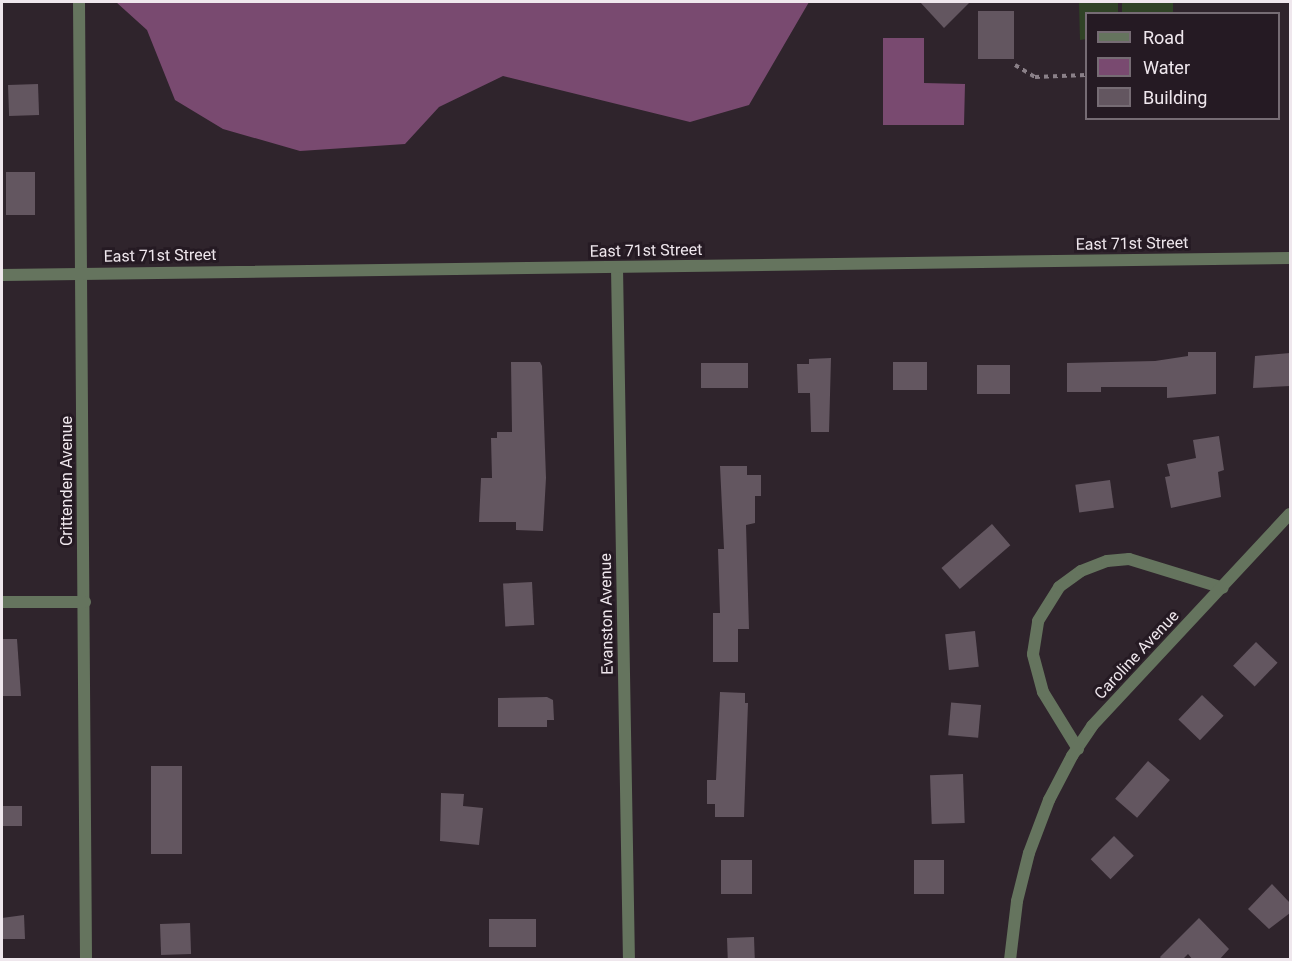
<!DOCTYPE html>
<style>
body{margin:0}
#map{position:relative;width:1292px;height:961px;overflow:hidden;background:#2f242c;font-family:Roboto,sans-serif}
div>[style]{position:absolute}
.green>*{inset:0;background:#304326;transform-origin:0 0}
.water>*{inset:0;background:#794a70}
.building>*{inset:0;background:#635660;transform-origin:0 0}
.path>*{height:4px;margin-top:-2px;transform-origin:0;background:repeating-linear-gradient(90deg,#8a8088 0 4.5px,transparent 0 9px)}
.minor>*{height:12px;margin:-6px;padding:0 6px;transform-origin:6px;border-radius:6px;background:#65745e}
span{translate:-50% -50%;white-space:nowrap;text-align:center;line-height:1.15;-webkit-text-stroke:6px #251a23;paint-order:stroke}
.street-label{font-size:16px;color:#efe7ed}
.frame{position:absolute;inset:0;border:3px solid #efe7ed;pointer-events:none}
.legend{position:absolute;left:1085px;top:12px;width:195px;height:108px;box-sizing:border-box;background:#251a23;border:2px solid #766c74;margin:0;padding:8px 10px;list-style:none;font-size:18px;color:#efe7ed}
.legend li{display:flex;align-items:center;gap:12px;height:30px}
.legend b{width:30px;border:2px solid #766c74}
</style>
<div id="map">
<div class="green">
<i style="clip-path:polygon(1079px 2px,1118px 2px,1118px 13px,1086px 14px,1086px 39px,1080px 40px)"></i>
<i style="left:1122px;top:2px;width:51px;height:11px"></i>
</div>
<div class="water">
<i style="clip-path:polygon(116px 2px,809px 2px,749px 105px,690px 122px,503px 76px,439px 107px,405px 144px,300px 151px,223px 129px,175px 100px,147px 30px)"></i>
<i style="clip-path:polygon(883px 38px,924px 38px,924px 83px,965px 84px,964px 125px,883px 125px)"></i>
</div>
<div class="building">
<i style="clip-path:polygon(920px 2px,970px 2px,944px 28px)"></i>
<i style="left:978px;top:11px;width:36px;height:48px"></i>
<i style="left:38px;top:84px;width:31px;height:30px;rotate:88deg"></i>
<i style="left:6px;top:172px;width:29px;height:43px"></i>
<i style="clip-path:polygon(1188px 352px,1216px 352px,1216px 394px,1167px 398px,1167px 387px,1101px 387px,1101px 392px,1067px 392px,1067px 363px,1155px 361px,1188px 356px)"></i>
<i style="clip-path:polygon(1290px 353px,1290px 386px,1253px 388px,1255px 356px)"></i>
<i style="clip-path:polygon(831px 358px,829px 432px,811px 432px,810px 393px,798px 393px,797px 364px,809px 364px,809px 359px)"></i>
<i style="clip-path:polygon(511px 362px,540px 362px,542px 366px,546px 478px,543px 531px,516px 530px,516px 522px,479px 522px,481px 478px,492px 478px,491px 438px,497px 438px,497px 432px,512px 432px)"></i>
<i style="left:893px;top:362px;width:34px;height:28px"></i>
<i style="left:701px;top:363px;width:47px;height:25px"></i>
<i style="left:977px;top:365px;width:33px;height:29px"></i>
<i style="clip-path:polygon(1219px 436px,1224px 470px,1218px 472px,1221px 497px,1171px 508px,1165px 477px,1170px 476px,1167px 464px,1196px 458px,1193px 440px)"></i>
<i style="clip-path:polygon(720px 466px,747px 466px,747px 475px,761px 475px,761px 496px,755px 496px,755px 523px,746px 525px,749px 629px,738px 629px,738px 662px,713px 662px,713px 613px,720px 613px,718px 549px,724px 549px)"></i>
<i style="left:1110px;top:480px;width:28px;height:35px;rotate:82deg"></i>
<i style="left:992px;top:524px;width:28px;height:67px;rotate:49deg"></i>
<i style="left:532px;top:582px;width:43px;height:29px;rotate:87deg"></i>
<i style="left:975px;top:631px;width:36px;height:30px;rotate:84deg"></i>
<i style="clip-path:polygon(2px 639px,17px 639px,21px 696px,2px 696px)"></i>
<i style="left:1256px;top:642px;width:30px;height:33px;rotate:44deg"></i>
<i style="clip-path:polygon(720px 692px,745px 693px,745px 703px,748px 703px,744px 817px,715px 817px,715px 804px,707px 804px,707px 780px,716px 780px)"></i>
<i style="left:1202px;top:695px;width:30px;height:34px;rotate:44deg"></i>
<i style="clip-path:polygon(547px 697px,553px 700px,554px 720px,547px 720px,547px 727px,498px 727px,498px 698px)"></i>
<i style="left:981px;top:705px;width:33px;height:30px;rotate:95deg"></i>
<i style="left:1148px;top:761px;width:29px;height:50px;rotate:41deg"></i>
<i style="left:151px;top:766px;width:31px;height:88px"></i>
<i style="left:963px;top:774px;width:49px;height:33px;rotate:88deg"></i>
<i style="clip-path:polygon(441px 793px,464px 794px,463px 806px,483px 808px,479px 845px,440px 841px)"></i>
<i style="left:2px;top:806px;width:20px;height:20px"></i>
<i style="left:1114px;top:836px;width:28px;height:33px;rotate:45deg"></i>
<i style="left:752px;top:860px;width:34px;height:31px;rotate:90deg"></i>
<i style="left:914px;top:860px;width:30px;height:34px"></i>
<i style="clip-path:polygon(1272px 884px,1290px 903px,1290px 913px,1269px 929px,1248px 909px)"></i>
<i style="clip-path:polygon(24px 915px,25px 939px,2px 939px,2px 918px)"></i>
<i style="clip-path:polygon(1199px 918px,1229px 949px,1219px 960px,1193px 960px,1188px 954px,1182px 960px,1162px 960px,1160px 957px)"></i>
<i style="left:489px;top:919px;width:47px;height:28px"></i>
<i style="left:190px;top:923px;width:31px;height:30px;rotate:88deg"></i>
<i style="left:754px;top:937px;width:23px;height:27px;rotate:88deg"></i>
</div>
<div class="path">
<i style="left:1015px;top:65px;width:23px;rotate:31deg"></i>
<i style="left:1035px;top:77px;width:51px;rotate:-2.2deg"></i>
</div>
<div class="minor">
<i style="left:79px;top:2px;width:958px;rotate:89.58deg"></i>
<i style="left:617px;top:268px;width:692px;rotate:89.01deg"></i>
<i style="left:2px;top:275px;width:1288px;rotate:-0.76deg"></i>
<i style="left:2px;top:602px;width:83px"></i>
<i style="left:1078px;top:749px;width:67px;rotate:-121.6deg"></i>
<i style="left:1043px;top:692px;width:39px;rotate:-105deg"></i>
<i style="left:1033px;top:654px;width:33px;rotate:-81deg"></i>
<i style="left:1038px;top:621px;width:40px;rotate:-58deg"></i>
<i style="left:1059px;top:587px;width:27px;rotate:-36deg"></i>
<i style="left:1081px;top:571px;width:28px;rotate:-21deg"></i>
<i style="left:1107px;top:561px;width:22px;rotate:-5deg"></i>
<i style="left:1129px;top:559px;width:98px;rotate:17.1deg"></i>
<i style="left:1010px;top:960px;width:59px;rotate:-83.2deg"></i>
<i style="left:1017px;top:901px;width:49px;rotate:-76deg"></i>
<i style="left:1029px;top:853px;width:57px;rotate:-69.3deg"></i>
<i style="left:1049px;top:800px;width:50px;rotate:-62.4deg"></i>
<i style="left:1072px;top:756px;width:36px;rotate:-56deg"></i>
<i style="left:1092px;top:726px;width:290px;rotate:-47deg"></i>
</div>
<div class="street-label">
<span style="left:1132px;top:244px;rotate:-1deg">East 71st Street</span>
<span style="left:646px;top:251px;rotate:-1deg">East 71st Street</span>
<span style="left:160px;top:256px;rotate:-1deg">East 71st Street</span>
<span style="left:67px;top:481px;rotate:-90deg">Crittenden Avenue</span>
<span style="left:607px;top:614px;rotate:-91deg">Evanston Avenue</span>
<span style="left:1137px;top:655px;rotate:-47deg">Caroline Avenue</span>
</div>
<div class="frame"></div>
<ul class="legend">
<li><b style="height:8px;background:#65745e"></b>Road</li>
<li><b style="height:16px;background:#794a70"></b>Water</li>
<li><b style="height:16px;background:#635660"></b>Building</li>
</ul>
</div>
